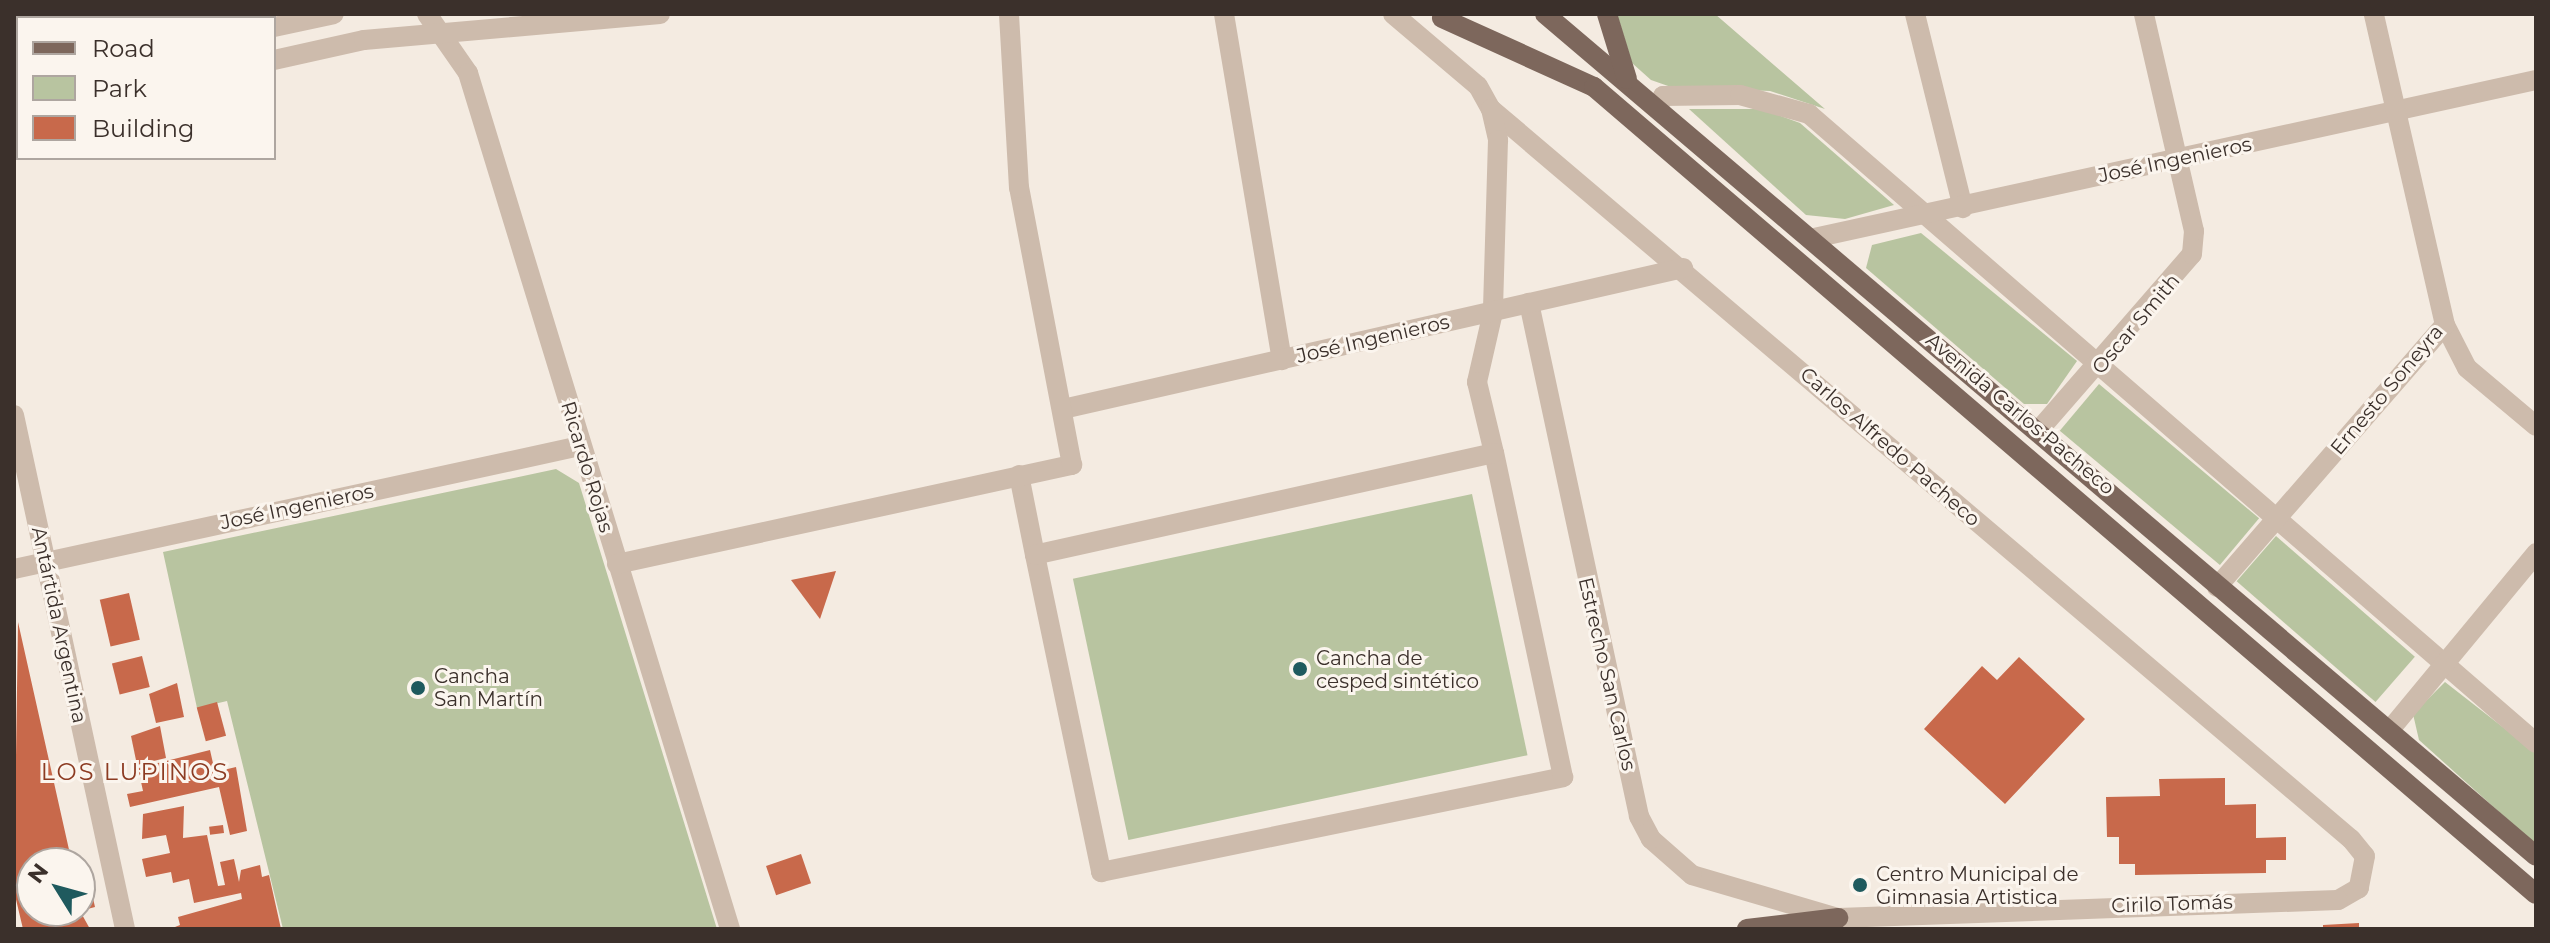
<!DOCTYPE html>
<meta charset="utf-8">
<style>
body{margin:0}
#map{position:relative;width:2550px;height:943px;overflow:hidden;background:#f4ebe1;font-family:Montserrat,sans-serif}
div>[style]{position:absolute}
.green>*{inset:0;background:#b8c4a0;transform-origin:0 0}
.building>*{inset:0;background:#c8694b;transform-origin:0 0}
.minor>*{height:20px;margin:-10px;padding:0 10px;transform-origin:10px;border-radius:10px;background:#cdbbac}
.major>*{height:20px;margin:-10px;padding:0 10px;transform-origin:10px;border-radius:10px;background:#7d675c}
.dots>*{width:22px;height:22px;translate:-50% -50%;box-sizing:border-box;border:4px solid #fbf5ee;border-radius:50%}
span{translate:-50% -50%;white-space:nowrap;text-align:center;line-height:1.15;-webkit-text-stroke:6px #fbf5ee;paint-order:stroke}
.street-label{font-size:20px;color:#3b302b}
.poi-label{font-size:20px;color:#3b302b}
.left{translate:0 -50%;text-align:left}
.quarter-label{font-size:24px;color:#8c3b22;letter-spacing:2px}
.frame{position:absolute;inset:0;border:16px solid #3b302b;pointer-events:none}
.legend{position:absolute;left:16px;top:16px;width:260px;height:144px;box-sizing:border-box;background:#fbf5ee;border:2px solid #aea6a0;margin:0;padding:10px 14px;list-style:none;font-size:24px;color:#3b302b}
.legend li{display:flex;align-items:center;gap:16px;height:40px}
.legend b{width:40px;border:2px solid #aea6a0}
.north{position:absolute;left:16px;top:847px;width:80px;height:80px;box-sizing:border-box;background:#fbf5ee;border:2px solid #aea6a0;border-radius:50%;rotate:307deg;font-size:22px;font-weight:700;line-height:32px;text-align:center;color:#3b302b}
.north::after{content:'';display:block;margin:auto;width:28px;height:36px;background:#1f5a5e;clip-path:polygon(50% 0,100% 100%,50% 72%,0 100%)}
</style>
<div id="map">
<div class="green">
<i style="clip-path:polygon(1617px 14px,1715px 14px,1825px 109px,1770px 91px,1671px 87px,1651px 80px,1632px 63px)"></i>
<i style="clip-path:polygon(1689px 109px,1762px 109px,1800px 123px,1894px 205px,1845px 219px,1806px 215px)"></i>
<i style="clip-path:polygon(1921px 233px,2077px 361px,2047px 404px,2024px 404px,1866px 268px,1872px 245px)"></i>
<i style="left:2099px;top:384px;width:209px;height:61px;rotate:40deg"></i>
<i style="clip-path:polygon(556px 469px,579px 483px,717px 929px,283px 929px,227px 701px,197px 708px,163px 552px)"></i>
<i style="left:1472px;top:494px;width:267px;height:408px;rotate:78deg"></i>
<i style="left:2276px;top:536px;width:184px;height:60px;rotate:41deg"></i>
<i style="clip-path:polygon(2445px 682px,2536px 753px,2536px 845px,2419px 740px,2413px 714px)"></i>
</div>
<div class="building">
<i style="clip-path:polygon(836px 571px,820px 619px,791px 580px)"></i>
<i style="left:129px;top:593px;width:48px;height:30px;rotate:77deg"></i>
<i style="clip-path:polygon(18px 622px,72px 863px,32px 863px,32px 911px,80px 911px,90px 929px,23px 929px,14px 891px)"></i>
<i style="left:142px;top:656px;width:32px;height:31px;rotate:76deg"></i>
<i style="clip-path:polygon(2019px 657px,2085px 719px,2005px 804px,1924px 729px,1982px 666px,1997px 680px)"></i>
<i style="clip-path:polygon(177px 683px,184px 717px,156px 723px,149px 694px)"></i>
<i style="left:217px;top:702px;width:35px;height:21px;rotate:75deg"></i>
<i style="clip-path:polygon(160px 726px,166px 758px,137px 765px,131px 736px)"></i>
<i style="clip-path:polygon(210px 750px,215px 772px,236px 767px,247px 831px,230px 835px,219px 787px,130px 807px,127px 794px,143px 791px,138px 768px)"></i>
<i style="clip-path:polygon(2225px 778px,2225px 805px,2256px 804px,2256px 838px,2286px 837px,2286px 860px,2266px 860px,2266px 873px,2135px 875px,2135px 864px,2119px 864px,2119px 837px,2107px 837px,2106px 797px,2160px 796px,2159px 779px)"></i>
<i style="clip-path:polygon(184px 806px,183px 838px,207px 835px,218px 886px,225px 885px,220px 862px,234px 859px,239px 882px,241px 870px,260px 865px,262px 877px,269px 875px,281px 929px,170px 929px,180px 925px,178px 917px,242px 899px,241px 893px,194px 903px,189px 879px,173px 883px,171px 872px,146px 877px,142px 859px,170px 853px,166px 835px,142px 839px,143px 814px)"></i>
<i style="left:223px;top:825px;width:8px;height:14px;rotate:83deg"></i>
<i style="left:801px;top:854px;width:31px;height:37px;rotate:71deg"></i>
<i style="clip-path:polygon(85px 864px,95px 907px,80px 911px,80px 865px)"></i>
<i style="clip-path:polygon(2359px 923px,2359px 929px,2323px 929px,2323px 925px)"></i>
</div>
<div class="minor">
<i style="left:427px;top:14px;width:72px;rotate:55.2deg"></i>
<i style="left:468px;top:73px;width:895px;rotate:72.98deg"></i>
<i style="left:1224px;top:14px;width:351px;rotate:80.5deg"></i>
<i style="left:1393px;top:14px;width:111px;rotate:40.3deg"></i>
<i style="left:1478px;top:86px;width:26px;rotate:61deg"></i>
<i style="left:1491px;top:109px;width:1128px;rotate:40.33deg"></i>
<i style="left:2351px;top:839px;width:22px;rotate:51deg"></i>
<i style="left:2365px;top:856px;width:33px;rotate:101deg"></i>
<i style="left:2359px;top:888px;width:24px;rotate:150deg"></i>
<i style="left:2338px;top:900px;width:500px;rotate:177.94deg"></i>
<i style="left:1838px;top:918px;width:152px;rotate:-163.6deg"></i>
<i style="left:1692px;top:875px;width:55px;rotate:-138.7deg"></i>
<i style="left:1651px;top:839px;width:26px;rotate:-118deg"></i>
<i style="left:1639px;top:816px;width:525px;rotate:-102.1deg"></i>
<i style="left:1915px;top:14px;width:200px;rotate:76.1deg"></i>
<i style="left:274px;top:27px;width:61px;rotate:-12.2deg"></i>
<i style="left:274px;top:60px;width:92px;rotate:-12.5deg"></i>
<i style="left:364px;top:40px;width:297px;rotate:-5deg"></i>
<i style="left:14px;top:85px;width:4px;rotate:-14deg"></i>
<i style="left:1658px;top:108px;width:13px;rotate:-67deg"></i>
<i style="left:1663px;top:96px;width:77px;rotate:-0.7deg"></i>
<i style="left:1740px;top:95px;width:72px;rotate:15.4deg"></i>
<i style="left:1809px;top:114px;width:961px;rotate:40.87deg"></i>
<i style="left:1491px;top:109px;width:32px;rotate:77deg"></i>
<i style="left:1498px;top:140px;width:172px;rotate:91.7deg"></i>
<i style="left:1493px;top:312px;width:72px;rotate:102.9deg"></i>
<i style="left:1477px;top:382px;width:73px;rotate:76.5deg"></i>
<i style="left:14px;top:118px;width:4px"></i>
<i style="left:1814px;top:238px;width:739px;rotate:-12.34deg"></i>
<i style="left:2445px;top:325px;width:48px;rotate:62.9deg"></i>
<i style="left:2467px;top:368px;width:90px;rotate:40deg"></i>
<i style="left:1063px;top:409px;width:636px;rotate:-12.81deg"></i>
<i style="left:14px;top:415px;width:526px;rotate:77.81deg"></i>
<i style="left:2039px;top:430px;width:233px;rotate:-49deg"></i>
<i style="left:2192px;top:254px;width:23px;rotate:-85deg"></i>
<i style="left:2194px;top:231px;width:223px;rotate:-103deg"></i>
<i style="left:1019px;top:475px;width:82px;rotate:78.7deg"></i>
<i style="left:1035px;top:555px;width:324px;rotate:78.2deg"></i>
<i style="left:1101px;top:872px;width:472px;rotate:-11.6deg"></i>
<i style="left:1563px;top:777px;width:331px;rotate:-102deg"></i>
<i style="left:1494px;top:453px;width:470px;rotate:167.5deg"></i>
<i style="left:617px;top:564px;width:466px;rotate:-12.3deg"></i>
<i style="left:1072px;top:465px;width:282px;rotate:-100.8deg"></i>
<i style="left:1019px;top:188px;width:174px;rotate:-93.3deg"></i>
<i style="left:14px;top:569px;width:579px;rotate:-12.26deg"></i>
<i style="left:2217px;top:587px;width:347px;rotate:-49deg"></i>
<i style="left:2445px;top:325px;width:319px;rotate:-102.9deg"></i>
<i style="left:2389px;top:731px;width:231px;rotate:-50.4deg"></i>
</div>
<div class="major">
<i style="left:1545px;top:14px;width:1300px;rotate:40.35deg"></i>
<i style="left:1607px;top:14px;width:68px;rotate:72.9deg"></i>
<i style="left:1442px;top:18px;width:167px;rotate:24.4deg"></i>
<i style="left:1594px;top:87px;width:1240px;rotate:40.59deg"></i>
<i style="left:1747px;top:929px;width:92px;rotate:-6.9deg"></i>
</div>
<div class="dots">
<i style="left:1300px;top:669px;background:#1f5a5e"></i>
<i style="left:418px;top:688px;background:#1f5a5e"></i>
<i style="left:1860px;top:885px;background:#1f5a5e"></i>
</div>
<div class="street-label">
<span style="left:2175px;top:160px;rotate:-12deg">José Ingenieros</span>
<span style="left:2136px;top:324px;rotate:-50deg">Oscar Smith</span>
<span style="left:1373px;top:339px;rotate:-13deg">José Ingenieros</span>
<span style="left:2387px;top:390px;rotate:-50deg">Ernesto Soneyra</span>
<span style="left:2020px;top:414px;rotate:40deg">Avenida Carlos Pacheco</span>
<span style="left:1890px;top:447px;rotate:41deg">Carlos Alfredo Pacheco</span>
<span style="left:587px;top:467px;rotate:73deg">Ricardo Rojas</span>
<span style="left:297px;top:507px;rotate:-12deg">José Ingenieros</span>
<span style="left:59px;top:625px;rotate:78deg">Antártida Argentina</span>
<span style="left:1607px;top:674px;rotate:77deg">Estrecho San Carlos</span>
<span style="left:2172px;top:904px;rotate:-2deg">Cirilo Tomás</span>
</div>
<div class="poi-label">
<span class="left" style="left:1316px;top:670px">Cancha de<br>cesped sintético</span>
<span class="left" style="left:434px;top:688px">Cancha<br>San Martín</span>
<span class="left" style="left:1876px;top:886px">Centro Municipal de<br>Gimnasia Artistica</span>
</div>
<div class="quarter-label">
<span style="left:135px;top:772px">LOS LUPINOS</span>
</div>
<div class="frame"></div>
<ul class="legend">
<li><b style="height:10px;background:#7d675c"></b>Road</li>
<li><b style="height:22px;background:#b8c4a0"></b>Park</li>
<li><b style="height:22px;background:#c8694b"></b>Building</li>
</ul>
<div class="north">N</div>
</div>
